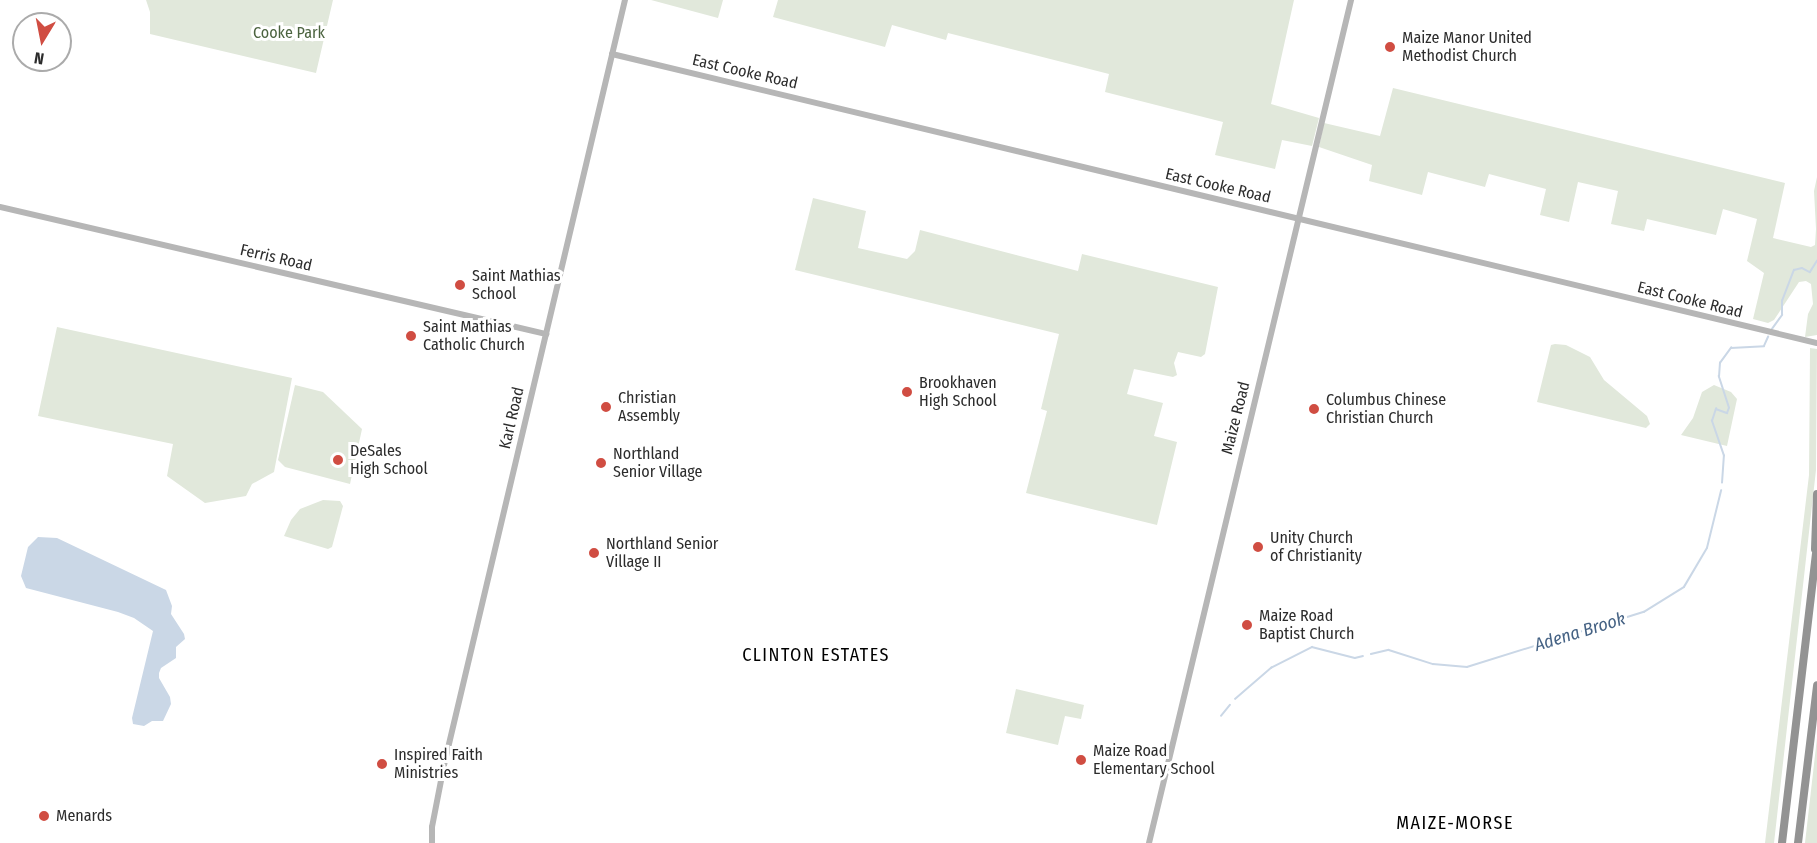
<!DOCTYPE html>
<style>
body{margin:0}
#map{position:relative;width:1817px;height:843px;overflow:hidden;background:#fff;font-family:"Fira Sans Condensed",sans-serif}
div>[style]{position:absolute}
.green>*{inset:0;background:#e1e8db}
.water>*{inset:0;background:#cad7e6}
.stream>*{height:1.5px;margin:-0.75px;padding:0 0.75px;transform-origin:0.75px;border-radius:0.75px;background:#cad7e6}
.secondary>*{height:6px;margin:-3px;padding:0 3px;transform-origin:3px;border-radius:3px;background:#b6b6b6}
.highway>*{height:8px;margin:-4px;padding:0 4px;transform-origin:4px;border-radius:4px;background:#939393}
.dots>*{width:16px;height:16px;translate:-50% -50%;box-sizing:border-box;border:3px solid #fff;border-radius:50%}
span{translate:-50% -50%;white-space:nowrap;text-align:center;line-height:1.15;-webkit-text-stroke:6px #fff;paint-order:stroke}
.park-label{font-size:16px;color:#4b633f}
.poi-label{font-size:16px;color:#2c2c2c}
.left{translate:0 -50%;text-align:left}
.street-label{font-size:16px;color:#2c2c2c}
.water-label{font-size:18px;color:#456284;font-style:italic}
.neighbourhood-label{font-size:18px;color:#000;letter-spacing:1.5px}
.north{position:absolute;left:12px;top:12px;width:60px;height:60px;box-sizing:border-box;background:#fff;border:2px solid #ababab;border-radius:50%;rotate:190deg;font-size:16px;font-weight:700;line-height:24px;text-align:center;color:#2c2c2c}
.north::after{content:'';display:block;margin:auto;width:21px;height:27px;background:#d04d42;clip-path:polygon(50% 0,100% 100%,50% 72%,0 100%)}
</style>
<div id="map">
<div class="green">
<i style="clip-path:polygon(146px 0,333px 0,316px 73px,150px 34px,150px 12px)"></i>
<i style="clip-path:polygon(651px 0,723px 0,718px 18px)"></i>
<i style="clip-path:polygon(778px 0,1294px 0,1271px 104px,1319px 118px,1312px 146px,1282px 140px,1275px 169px,1215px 155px,1223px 122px,1105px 92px,1109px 74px,948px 33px,946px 40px,892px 25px,885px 47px,773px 17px)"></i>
<i style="clip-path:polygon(1393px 88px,1785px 183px,1773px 238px,1811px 247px,1815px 245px,1816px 229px,1814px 191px,1817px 177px,1817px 335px,1805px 337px,1808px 314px,1813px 304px,1811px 284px,1806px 281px,1799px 282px,1774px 320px,1768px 323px,1753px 319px,1764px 273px,1747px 261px,1757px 219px,1723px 209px,1716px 235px,1647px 219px,1644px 231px,1611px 224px,1618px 191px,1578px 182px,1569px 222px,1540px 215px,1546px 189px,1489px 174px,1485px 187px,1428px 172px,1422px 195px,1369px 181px,1372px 165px,1319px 147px,1324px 123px,1380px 136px)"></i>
<i style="clip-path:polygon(813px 198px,866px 211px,858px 248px,907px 259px,915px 251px,920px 230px,1078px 271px,1082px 254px,1218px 287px,1205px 354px,1201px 357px,1178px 352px,1174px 363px,1177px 375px,1173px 377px,1134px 369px,1127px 394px,1163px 403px,1154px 436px,1177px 442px,1157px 525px,1026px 493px,1047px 411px,1041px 409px,1059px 334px,795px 270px)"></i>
<i style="clip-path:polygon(57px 327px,292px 378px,274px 472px,252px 484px,246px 496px,205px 503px,167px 476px,173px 444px,38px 416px)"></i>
<i style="clip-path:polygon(1555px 344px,1566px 345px,1590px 357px,1604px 380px,1647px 416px,1650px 424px,1646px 428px,1537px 402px,1551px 345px)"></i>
<i style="clip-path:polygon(1810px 348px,1817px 349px,1816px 470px,1774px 843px,1765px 843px,1809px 475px)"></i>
<i style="clip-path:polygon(295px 385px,323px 392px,362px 429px,350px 484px,285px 467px,278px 460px)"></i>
<i style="clip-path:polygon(1714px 385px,1731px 392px,1737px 399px,1727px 446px,1681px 435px,1693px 418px,1702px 392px)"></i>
<i style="clip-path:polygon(323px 500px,340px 501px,343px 506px,332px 547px,328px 549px,284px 536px,291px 520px,300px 509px)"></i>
<i style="clip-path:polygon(1016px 689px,1084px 705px,1081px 719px,1065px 716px,1058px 745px,1006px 733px)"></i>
<i style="clip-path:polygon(1817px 738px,1817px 843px,1805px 843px)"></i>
</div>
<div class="water">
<i style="clip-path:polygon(38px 537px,57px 538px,166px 590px,172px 606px,171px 614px,184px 634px,185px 639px,176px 647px,176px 658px,161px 668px,159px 673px,159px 678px,170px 697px,171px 704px,163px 721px,152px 721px,144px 726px,133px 724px,132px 718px,153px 631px,134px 618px,118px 612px,26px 588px,21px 576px,28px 547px)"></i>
</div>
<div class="stream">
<i style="left:1772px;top:329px;width:17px;rotate:-54deg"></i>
<i style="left:1782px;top:315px;width:14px;rotate:-90deg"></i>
<i style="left:1782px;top:301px;width:33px;rotate:-69deg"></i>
<i style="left:1794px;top:270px;width:8px;rotate:-14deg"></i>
<i style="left:1802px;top:268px;width:9px;rotate:27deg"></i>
<i style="left:1810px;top:272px;width:13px;rotate:-58deg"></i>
<i style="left:1722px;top:483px;width:27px;rotate:-86deg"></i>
<i style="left:1724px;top:456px;width:37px;rotate:-109deg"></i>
<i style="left:1712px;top:421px;width:13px;rotate:-72deg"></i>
<i style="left:1716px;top:409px;width:12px;rotate:20deg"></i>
<i style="left:1727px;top:413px;width:5px;rotate:-68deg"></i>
<i style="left:1729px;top:408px;width:33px;rotate:-108deg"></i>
<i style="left:1719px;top:377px;width:14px;rotate:-86deg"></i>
<i style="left:1720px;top:363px;width:19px;rotate:-54deg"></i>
<i style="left:1731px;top:348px;width:33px;rotate:-3deg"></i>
<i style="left:1764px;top:346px;width:10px;rotate:-66deg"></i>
<i style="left:1371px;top:654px;width:18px;rotate:-13deg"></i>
<i style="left:1389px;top:650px;width:46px;rotate:17.7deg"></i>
<i style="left:1433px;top:664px;width:34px;rotate:5deg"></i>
<i style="left:1467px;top:667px;width:185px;rotate:-17.3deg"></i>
<i style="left:1644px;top:612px;width:47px;rotate:-32deg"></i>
<i style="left:1684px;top:587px;width:45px;rotate:-59.5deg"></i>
<i style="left:1707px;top:548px;width:59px;rotate:-76.2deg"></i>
<i style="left:1235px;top:699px;width:48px;rotate:-40.7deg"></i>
<i style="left:1271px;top:668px;width:46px;rotate:-27.1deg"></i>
<i style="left:1312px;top:647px;width:44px;rotate:14.3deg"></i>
<i style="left:1355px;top:658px;width:8px;rotate:-14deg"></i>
<i style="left:1221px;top:716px;width:14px;rotate:-51deg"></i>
</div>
<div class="secondary">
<i style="left:612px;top:54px;width:1239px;rotate:13.49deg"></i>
<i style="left:0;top:207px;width:561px;rotate:13.09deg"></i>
<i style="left:432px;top:843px;width:16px;rotate:-90deg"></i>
<i style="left:432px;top:827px;width:63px;rotate:-79deg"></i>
<i style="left:444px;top:765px;width:786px;rotate:-76.69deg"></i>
<i style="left:1149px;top:843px;width:867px;rotate:-76.52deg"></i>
</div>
<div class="highway">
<i style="left:1815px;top:549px;width:55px;rotate:-87.9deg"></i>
<i style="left:1782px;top:843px;width:300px;rotate:-83.3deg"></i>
<i style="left:1798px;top:843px;width:159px;rotate:-83.1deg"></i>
</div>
<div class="dots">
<i style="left:1390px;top:47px;background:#d04d42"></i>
<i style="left:460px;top:285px;background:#d04d42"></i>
<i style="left:411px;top:336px;background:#d04d42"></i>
<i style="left:907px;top:392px;background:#d04d42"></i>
<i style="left:606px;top:407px;background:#d04d42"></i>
<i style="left:1314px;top:409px;background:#d04d42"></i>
<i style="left:338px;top:460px;background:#d04d42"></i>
<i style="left:601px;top:463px;background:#d04d42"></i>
<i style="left:1258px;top:547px;background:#d04d42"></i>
<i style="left:594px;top:553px;background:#d04d42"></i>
<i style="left:1247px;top:625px;background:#d04d42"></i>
<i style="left:1081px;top:760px;background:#d04d42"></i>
<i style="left:382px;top:764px;background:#d04d42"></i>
<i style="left:44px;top:816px;background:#d04d42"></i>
</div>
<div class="park-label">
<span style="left:289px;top:33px">Cooke Park</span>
</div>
<div class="poi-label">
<span class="left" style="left:1402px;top:47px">Maize Manor United<br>Methodist Church</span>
<span class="left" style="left:472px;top:285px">Saint Mathias<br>School</span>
<span class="left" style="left:423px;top:336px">Saint Mathias<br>Catholic Church</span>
<span class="left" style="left:919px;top:392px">Brookhaven<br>High School</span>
<span class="left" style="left:618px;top:407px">Christian<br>Assembly</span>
<span class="left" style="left:1326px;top:409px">Columbus Chinese<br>Christian Church</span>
<span class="left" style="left:350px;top:460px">DeSales<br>High School</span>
<span class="left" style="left:613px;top:463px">Northland<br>Senior Village</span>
<span class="left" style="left:1270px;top:547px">Unity Church<br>of Christianity</span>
<span class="left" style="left:606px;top:553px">Northland Senior<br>Village II</span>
<span class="left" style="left:1259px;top:625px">Maize Road<br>Baptist Church</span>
<span class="left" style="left:1093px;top:760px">Maize Road<br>Elementary School</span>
<span class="left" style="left:394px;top:764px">Inspired Faith<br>Ministries</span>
<span class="left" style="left:56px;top:816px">Menards</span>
</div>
<div class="street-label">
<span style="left:745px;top:72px;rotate:13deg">East Cooke Road</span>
<span style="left:1218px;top:186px;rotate:13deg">East Cooke Road</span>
<span style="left:276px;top:258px;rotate:13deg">Ferris Road</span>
<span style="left:1690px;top:300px;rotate:14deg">East Cooke Road</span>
<span style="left:512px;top:418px;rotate:-77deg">Karl Road</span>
<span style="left:1236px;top:418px;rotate:-76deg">Maize Road</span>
</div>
<div class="water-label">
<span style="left:1580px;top:632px;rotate:-17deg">Adena Brook</span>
</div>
<div class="neighbourhood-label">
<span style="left:816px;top:655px">CLINTON ESTATES</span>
<span style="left:1455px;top:823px">MAIZE-MORSE</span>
</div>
<div class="north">N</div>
</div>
